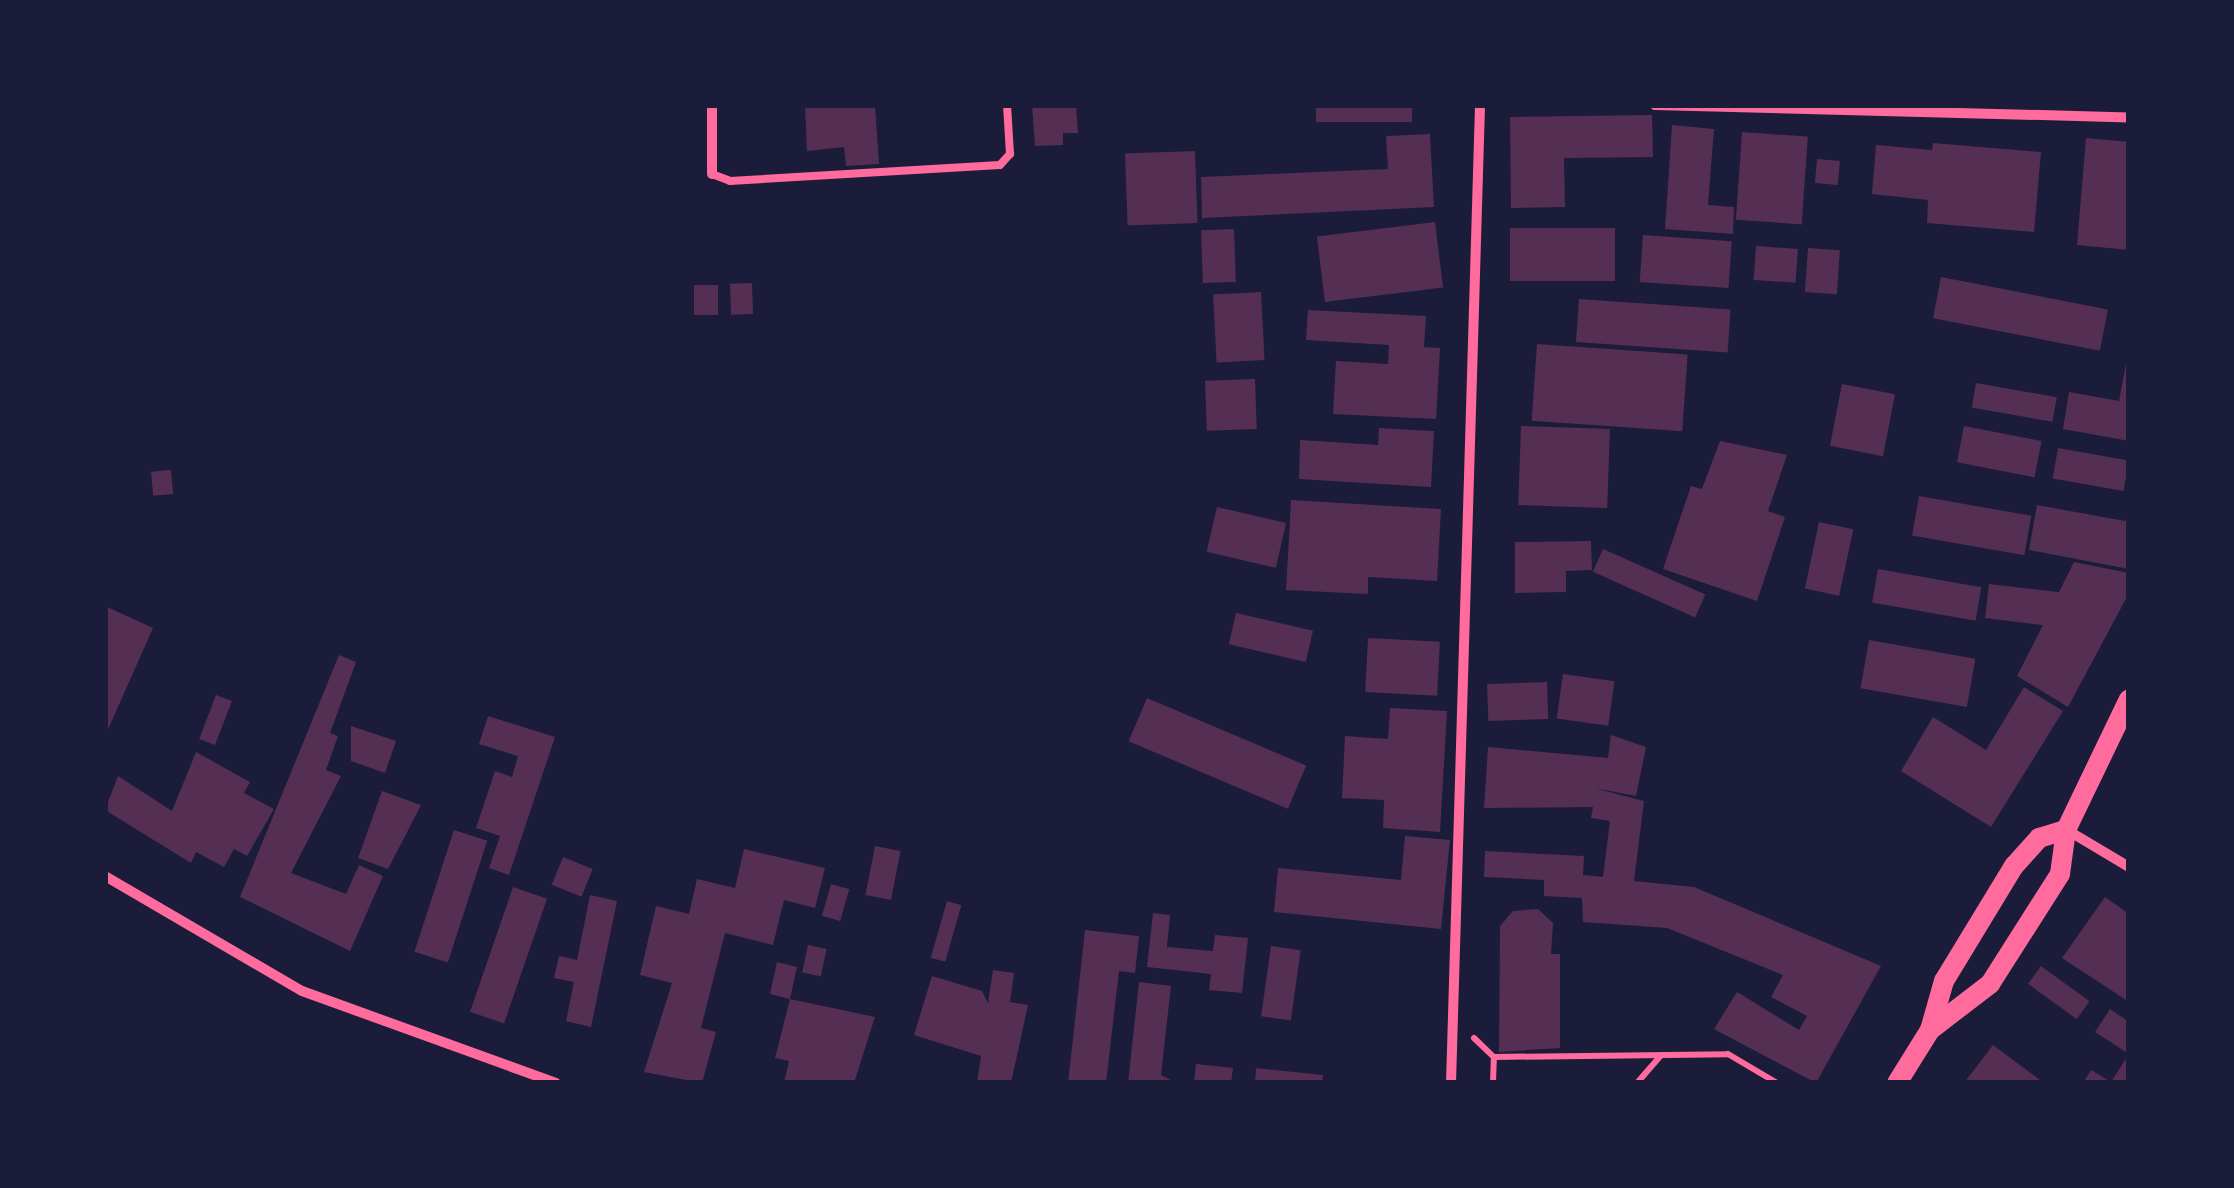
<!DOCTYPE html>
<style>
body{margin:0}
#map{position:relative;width:2234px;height:1188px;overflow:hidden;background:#1b1b3a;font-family:"Asap Condensed",sans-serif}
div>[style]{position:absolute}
.building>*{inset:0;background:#542f53;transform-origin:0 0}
.path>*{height:6px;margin:-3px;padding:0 3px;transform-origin:3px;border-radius:3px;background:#ff6b9d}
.service>*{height:8px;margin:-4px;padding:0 4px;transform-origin:4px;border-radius:4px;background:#ff6b9d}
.minor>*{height:10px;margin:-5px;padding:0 5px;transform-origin:5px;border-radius:5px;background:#ff6b9d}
.secondary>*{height:20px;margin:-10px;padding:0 10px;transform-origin:10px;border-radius:10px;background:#ff6b9d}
span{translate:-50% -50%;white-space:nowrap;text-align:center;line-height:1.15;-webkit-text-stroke:10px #1b1b3a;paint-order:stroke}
.frame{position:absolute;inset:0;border:108px solid #1b1b3a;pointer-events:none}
</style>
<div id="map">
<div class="building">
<i style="clip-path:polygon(805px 105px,875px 105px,879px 164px,846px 166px,844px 147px,807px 151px)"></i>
<i style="clip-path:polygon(1076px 105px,1078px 133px,1063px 133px,1063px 145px,1035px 146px,1032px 105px)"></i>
<i style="left:1316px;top:105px;width:96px;height:17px"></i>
<i style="clip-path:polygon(1652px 115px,1653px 157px,1564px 158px,1565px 207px,1511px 208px,1510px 117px)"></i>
<i style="clip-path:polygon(1672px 125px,1714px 129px,1708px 205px,1734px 207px,1733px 234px,1665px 229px)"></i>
<i style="left:1742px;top:132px;width:66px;height:88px;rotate:4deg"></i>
<i style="clip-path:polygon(1430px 134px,1434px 207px,1202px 218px,1201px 177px,1388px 169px,1386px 136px)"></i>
<i style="clip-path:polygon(2086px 138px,2129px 142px,2129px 250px,2077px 245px)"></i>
<i style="clip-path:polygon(1933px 143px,2041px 152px,2034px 232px,1927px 223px,1928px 200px,1872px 194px,1876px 145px,1932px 150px)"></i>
<i style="left:1195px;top:151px;width:72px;height:70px;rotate:88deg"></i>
<i style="left:1817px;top:159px;width:23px;height:24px;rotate:5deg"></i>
<i style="left:1435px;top:222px;width:66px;height:119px;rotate:83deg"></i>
<i style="left:1615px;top:228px;width:53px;height:105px;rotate:90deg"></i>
<i style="left:1234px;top:229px;width:53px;height:33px;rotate:88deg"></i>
<i style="left:1643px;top:235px;width:89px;height:47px;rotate:4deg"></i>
<i style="left:1756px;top:246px;width:42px;height:34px;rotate:4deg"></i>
<i style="left:1808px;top:248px;width:32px;height:44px;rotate:4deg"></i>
<i style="left:1941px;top:277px;width:170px;height:42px;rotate:11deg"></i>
<i style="left:752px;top:283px;width:31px;height:22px;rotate:88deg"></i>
<i style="left:694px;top:285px;width:24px;height:30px"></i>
<i style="left:1261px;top:292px;width:68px;height:48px;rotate:87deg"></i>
<i style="left:1579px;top:299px;width:152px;height:43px;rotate:4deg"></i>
<i style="clip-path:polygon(1308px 310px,1426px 316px,1424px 347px,1440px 348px,1436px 419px,1333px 414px,1336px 361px,1388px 364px,1389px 345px,1306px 340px)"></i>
<i style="left:1537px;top:344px;width:151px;height:77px;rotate:4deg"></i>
<i style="clip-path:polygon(2127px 358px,2129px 441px,2063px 429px,2069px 392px,2119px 401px)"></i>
<i style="left:1255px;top:379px;width:50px;height:50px;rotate:88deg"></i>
<i style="left:1976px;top:383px;width:82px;height:25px;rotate:10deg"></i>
<i style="left:1842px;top:384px;width:54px;height:63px;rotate:11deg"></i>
<i style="left:1521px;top:426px;width:89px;height:79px;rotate:2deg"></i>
<i style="left:1964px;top:426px;width:79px;height:37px;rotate:11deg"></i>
<i style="clip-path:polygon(1379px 428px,1434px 431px,1431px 487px,1299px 479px,1300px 440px,1378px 445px)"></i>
<i style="clip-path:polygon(1720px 441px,1787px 455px,1768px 511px,1785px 517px,1757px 601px,1663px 569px,1691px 486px,1702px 489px)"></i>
<i style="left:2058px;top:448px;width:72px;height:31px;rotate:10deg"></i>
<i style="left:171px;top:470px;width:24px;height:20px;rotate:85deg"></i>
<i style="left:1919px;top:496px;width:114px;height:40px;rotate:10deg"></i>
<i style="clip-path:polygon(1291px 500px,1441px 509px,1437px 581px,1368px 577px,1368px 594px,1286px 590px)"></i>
<i style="clip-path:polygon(2037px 505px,2125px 521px,2129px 509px,2129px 569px,2029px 550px)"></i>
<i style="left:1217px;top:507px;width:71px;height:46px;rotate:13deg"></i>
<i style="left:1819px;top:522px;width:35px;height:68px;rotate:12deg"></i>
<i style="clip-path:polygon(1591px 541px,1592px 570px,1566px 571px,1566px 592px,1515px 593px,1515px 542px)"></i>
<i style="left:1603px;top:549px;width:112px;height:25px;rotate:24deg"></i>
<i style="clip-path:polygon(2074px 562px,2129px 573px,2129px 593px,2068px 707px,2017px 676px,2043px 625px,1985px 618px,1989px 584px,2059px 592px)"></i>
<i style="left:1878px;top:569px;width:105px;height:34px;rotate:10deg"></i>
<i style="clip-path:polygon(105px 606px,153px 628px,105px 736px)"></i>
<i style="left:1236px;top:613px;width:79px;height:32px;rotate:13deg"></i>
<i style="left:1368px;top:638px;width:72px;height:54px;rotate:3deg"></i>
<i style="left:1869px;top:640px;width:108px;height:49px;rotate:10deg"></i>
<i style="clip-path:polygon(339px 655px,356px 662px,330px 733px,338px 736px,326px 770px,341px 776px,291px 873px,346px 894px,359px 865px,383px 876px,350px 951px,240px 897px)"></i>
<i style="left:1563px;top:674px;width:52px;height:45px;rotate:8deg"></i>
<i style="left:1547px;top:682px;width:37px;height:60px;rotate:88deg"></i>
<i style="clip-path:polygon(2024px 687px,2063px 711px,1991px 827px,1901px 771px,1933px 717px,1986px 750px)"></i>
<i style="left:216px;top:695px;width:17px;height:47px;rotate:21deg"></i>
<i style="left:1147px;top:698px;width:173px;height:47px;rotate:23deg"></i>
<i style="clip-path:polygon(1390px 708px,1447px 711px,1440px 832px,1383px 828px,1384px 800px,1342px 798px,1345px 736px,1388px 739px)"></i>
<i style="clip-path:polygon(488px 716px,555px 737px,509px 875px,489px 868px,500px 836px,476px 828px,495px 771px,512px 777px,518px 756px,479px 744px)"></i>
<i style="clip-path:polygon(351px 726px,396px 741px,385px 773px,351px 761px)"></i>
<i style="clip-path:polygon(1611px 735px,1646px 747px,1636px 796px,1594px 788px,1644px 801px,1634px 881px,1694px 887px,1881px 966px,1816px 1083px,1714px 1029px,1737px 992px,1799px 1030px,1807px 1016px,1771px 997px,1783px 975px,1667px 928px,1583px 922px,1582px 898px,1544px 896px,1544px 880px,1484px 877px,1485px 851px,1584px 856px,1583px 875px,1603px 877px,1610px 821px,1591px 818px,1593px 807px,1484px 808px,1488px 747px,1608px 758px)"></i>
<i style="clip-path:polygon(196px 752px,250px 782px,244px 793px,274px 809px,247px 856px,234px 849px,224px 867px,196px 852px,191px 863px,105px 810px,118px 776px,172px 811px)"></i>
<i style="clip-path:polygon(382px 791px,421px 805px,388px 869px,358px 858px)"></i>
<i style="left:454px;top:830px;width:35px;height:128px;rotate:18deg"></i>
<i style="clip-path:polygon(1405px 836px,1450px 840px,1441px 929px,1274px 912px,1278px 868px,1401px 880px)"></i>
<i style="left:875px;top:846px;width:26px;height:50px;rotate:11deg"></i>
<i style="clip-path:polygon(744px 849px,825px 868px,815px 908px,784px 900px,773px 945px,725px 933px,701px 1028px,716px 1032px,702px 1083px,644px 1072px,672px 983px,640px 975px,656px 906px,689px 914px,697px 879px,735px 888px)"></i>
<i style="left:563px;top:857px;width:32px;height:30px;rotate:22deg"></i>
<i style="left:831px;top:884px;width:19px;height:33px;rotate:16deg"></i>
<i style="left:513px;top:887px;width:36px;height:132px;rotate:19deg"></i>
<i style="clip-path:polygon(590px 895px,617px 901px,591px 1027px,566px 1021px,574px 982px,554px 978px,559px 956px,577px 960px)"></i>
<i style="clip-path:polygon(2105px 897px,2129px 914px,2129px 1002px,2062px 958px)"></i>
<i style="left:947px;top:901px;width:15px;height:59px;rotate:16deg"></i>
<i style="clip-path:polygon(1538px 909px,1553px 923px,1551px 954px,1560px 954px,1560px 1048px,1499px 1052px,1500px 926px,1513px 911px)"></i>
<i style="clip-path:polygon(1153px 913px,1170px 915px,1167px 947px,1213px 951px,1215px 935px,1248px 938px,1242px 993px,1209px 990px,1211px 974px,1147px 967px)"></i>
<i style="clip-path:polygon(1085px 930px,1139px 936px,1135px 973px,1119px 971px,1106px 1083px,1068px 1083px)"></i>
<i style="left:808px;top:945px;width:19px;height:28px;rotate:12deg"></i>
<i style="left:1271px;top:946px;width:30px;height:71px;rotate:8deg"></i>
<i style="clip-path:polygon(777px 962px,797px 967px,790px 999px,875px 1017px,854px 1083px,784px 1083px,789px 1061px,775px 1058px,790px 999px,770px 994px)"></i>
<i style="left:2041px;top:966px;width:60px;height:22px;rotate:36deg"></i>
<i style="clip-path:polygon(993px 970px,1014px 973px,1010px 1002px,1028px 1005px,1011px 1083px,977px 1083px,981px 1056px,914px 1035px,932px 976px,982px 991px,988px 1003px)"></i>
<i style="clip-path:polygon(1139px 982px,1171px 986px,1161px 1075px,1177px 1083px,1128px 1083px)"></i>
<i style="clip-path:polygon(2110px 1009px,2129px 1022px,2129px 1054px,2095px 1032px)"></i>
<i style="clip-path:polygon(1993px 1045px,2044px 1083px,1964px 1083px)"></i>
<i style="clip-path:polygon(2129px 1054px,2129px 1083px,2083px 1083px,2091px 1070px,2111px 1082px)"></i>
<i style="clip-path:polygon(1196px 1064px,1233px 1068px,1231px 1083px,1194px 1083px)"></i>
<i style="clip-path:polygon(1256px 1068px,1323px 1075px,1322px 1083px,1255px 1083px)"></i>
</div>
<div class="path">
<i style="left:1474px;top:1038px;width:28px;rotate:44deg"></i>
<i style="left:1494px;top:1057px;width:234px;rotate:-0.7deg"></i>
<i style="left:1728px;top:1054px;width:57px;rotate:30.6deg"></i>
<i style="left:1493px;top:1083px;width:26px;rotate:-88deg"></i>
<i style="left:1637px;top:1083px;width:37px;rotate:-49deg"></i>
</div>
<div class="service">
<i style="left:712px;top:174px;width:19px;rotate:21deg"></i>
<i style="left:730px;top:181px;width:270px;rotate:-3.4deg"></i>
<i style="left:1000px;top:165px;width:15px;rotate:-48deg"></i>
<i style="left:1010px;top:154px;width:49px;rotate:-93.5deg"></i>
</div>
<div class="minor">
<i style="left:712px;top:105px;width:69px;rotate:90deg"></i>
<i style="left:1655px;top:105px;width:474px;rotate:1.5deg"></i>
<i style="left:2067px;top:830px;width:72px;rotate:30.8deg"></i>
<i style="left:105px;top:876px;width:228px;rotate:30.3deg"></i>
<i style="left:302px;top:991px;width:270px;rotate:19.9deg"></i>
<i style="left:1451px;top:1083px;width:978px;rotate:-88.3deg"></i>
</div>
<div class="secondary">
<i style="left:1930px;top:1030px;width:76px;rotate:-37.5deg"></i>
<i style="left:1990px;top:984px;width:130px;rotate:-57.5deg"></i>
<i style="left:2060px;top:874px;width:44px;rotate:-82.2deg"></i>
<i style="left:2066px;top:830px;width:145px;rotate:-64.3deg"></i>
<i style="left:1897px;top:1083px;width:62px;rotate:-58.1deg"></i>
<i style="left:1930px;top:1030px;width:51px;rotate:-74.1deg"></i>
<i style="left:1944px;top:981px;width:135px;rotate:-58.7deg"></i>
<i style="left:2014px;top:866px;width:38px;rotate:-48deg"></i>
<i style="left:2039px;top:838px;width:28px;rotate:-17deg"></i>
</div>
<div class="frame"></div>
</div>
